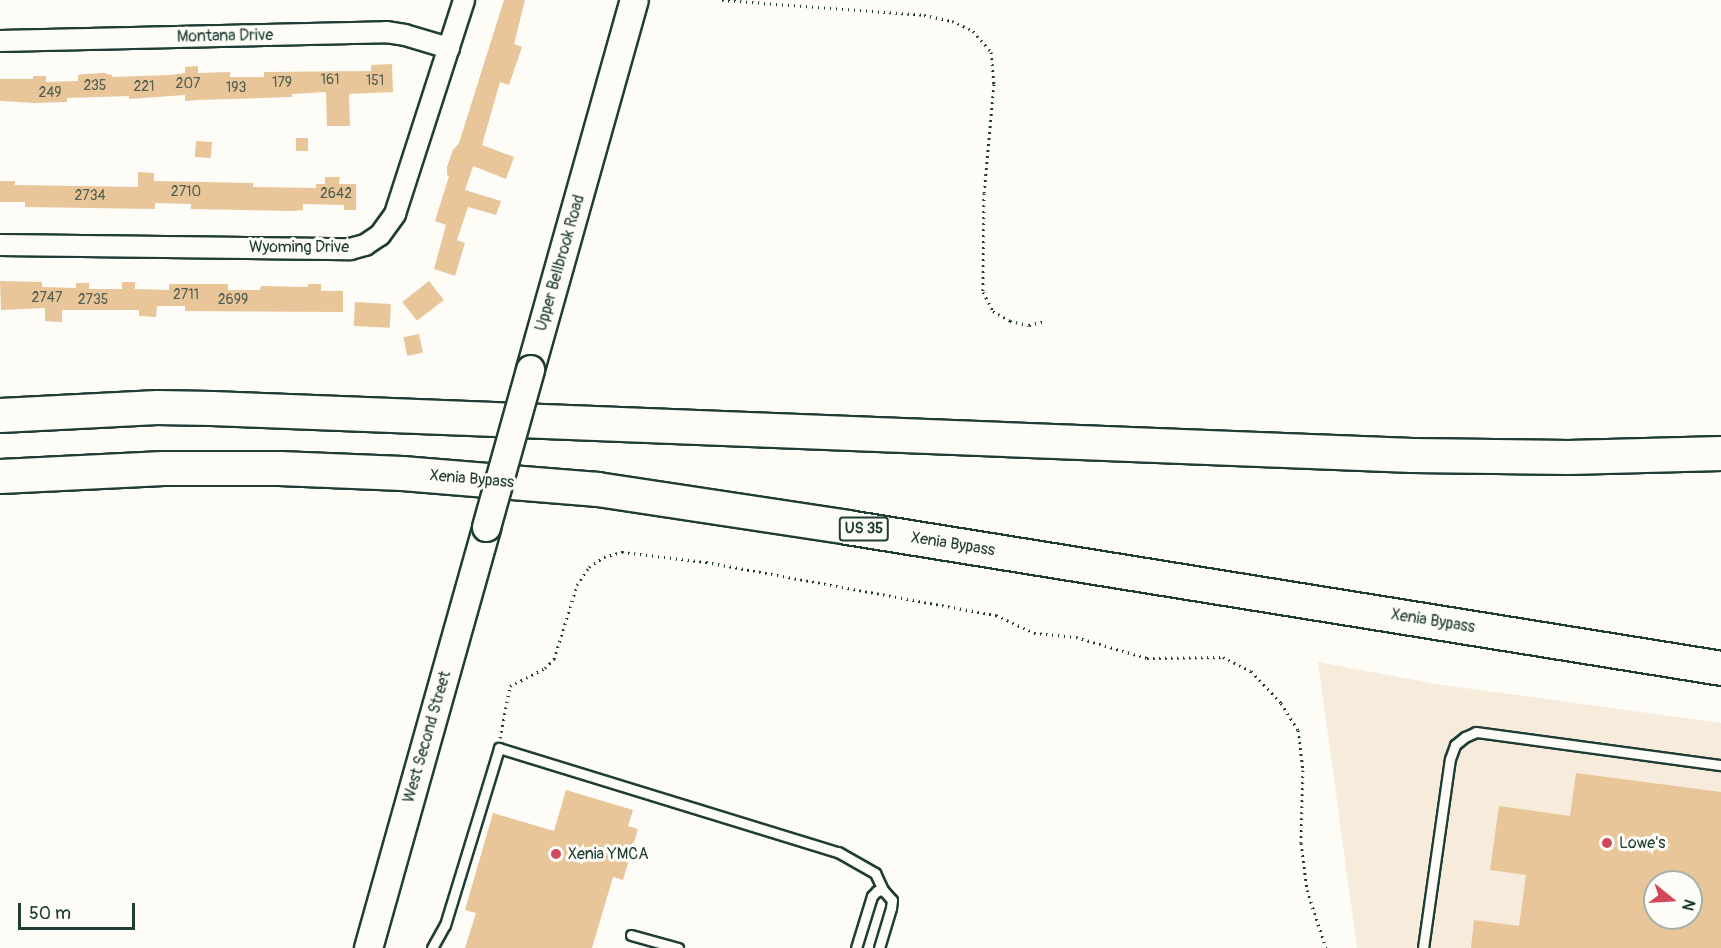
<!DOCTYPE html>
<style>
body{margin:0}
#map{position:relative;width:1721px;height:948px;overflow:hidden;background:#fdfcf7;font-family:Pangolin,sans-serif}
div>[style]{position:absolute}
.built>*{inset:0;background:#f7ecdb}
.building>*{inset:0;background:#e9c59a;transform-origin:0 0}
.path>*{height:3px;margin-top:-1.5px;transform-origin:0;background:repeating-linear-gradient(90deg,#1f3d34 0 1.5px,transparent 0 6px)}
.roads{filter:drop-shadow(2px 0 #1f3d34) drop-shadow(-2px 0 #1f3d34) drop-shadow(0 2px #1f3d34) drop-shadow(0 -2px #1f3d34)}
.service>*{height:9px;margin:-4.5px;padding:0 4.5px;transform-origin:4.5px;border-radius:4.5px;background:#fdfcf7}
.minor>*{height:20px;margin:-10px;padding:0 10px;transform-origin:10px;border-radius:10px;background:#fdfcf7}
.secondary>*{height:27px;margin:-13.5px;padding:0 13.5px;transform-origin:13.5px;border-radius:13.5px;background:#fdfcf7}
.motorway>*{height:33px;margin:-16.5px;padding:0 16.5px;transform-origin:16.5px;border-radius:16.5px;background:#fdfcf7}
.bridges{filter:drop-shadow(2px 0 #1f3d34) drop-shadow(-2px 0 #1f3d34) drop-shadow(0 2px #1f3d34) drop-shadow(0 -2px #1f3d34)}
.secondary-bridge>*{height:27px;margin:-13.5px;padding:0 13.5px;transform-origin:13.5px;border-radius:13.5px;background:#fdfcf7}
.dots>*{width:16px;height:16px;translate:-50% -50%;box-sizing:border-box;border:3px solid #fdfcf7;border-radius:50%}
span{translate:-50% -50%;white-space:nowrap;text-align:center;line-height:1.15;-webkit-text-stroke:6px #fdfcf7;paint-order:stroke}
.number-label{font-size:14px;color:#525f4e}
.number-label span{-webkit-text-stroke-width:0}
.shield-label span{padding:2px 4px;background:#fdfcf7;border:2px solid;border-radius:4px;-webkit-text-stroke-width:0}
.shield-label{font-size:15px;color:#1f3d34;font-weight:700}
.street-label{font-size:16px;color:#1f3d34}
.poi-label{font-size:16px;color:#1f3d34}
.left{translate:0 -50%;text-align:left}
.north{position:absolute;left:1643px;top:870px;width:60px;height:60px;box-sizing:border-box;background:#fdfcf7;border:2px solid #a4b0a9;border-radius:50%;rotate:108deg;font-size:16px;font-weight:700;line-height:24px;text-align:center;color:#1f3d34}
.north::after{content:'';display:block;margin:auto;width:21px;height:27px;background:#d1495b;clip-path:polygon(50% 0,100% 100%,50% 72%,0 100%)}
.scale{position:absolute;left:18px;top:903px;width:117px;height:27px;box-sizing:border-box;border:3px solid #1f3d34;border-top:0;padding-left:8px;font-size:18px;line-height:21px;white-space:nowrap;color:#1f3d34;-webkit-text-stroke:4px #fdfcf7;paint-order:stroke}
</style>
<div id="map">
<div class="built">
<i style="clip-path:polygon(evenodd,1318px 662px,1436px 684px,1721px 723px,1721px 948px,1357px 948px,1318px 662px,1655px 882px,1691px 882px,1691px 918px,1655px 918px,1655px 882px)"></i>
</div>
<div class="building">
<i style="clip-path:polygon(504px 0,525px 0,514px 44px,522px 47px,509px 85px,500px 82px,482px 145px,514px 157px,506px 179px,473px 166px,465px 190px,501px 201px,496px 215px,468px 207px,457px 240px,465px 243px,455px 276px,434px 269px,446px 225px,435px 221px,449px 176px,447px 175px,447px 167px,453px 150px,459px 143px)"></i>
<i style="clip-path:polygon(392px 64px,393px 92px,349px 94px,350px 126px,327px 126px,326px 92px,292px 94px,292px 97px,198px 100px,185px 101px,185px 95px,129px 99px,129px 96px,67px 98px,67px 102px,35px 103px,0 101px,0 79px,33px 79px,33px 76px,46px 76px,46px 82px,78px 81px,78px 75px,86px 74px,104px 73px,112px 75px,112px 77px,170px 75px,185px 73px,185px 67px,198px 66px,198px 73px,230px 72px,230px 77px,264px 77px,264px 72px,371px 71px,371px 65px)"></i>
<i style="left:296px;top:138px;width:12px;height:13px"></i>
<i style="left:196px;top:141px;width:16px;height:16px;rotate:4deg"></i>
<i style="clip-path:polygon(138px 172px,154px 173px,154px 181px,253px 183px,253px 187px,316px 188px,316px 184px,325px 184px,325px 177px,340px 177px,339px 184px,356px 184px,356px 210px,344px 210px,344px 205px,303px 204px,303px 210px,293px 211px,191px 209px,191px 204px,155px 203px,155px 209px,25px 207px,25px 202px,0 202px,0 181px,15px 181px,15px 185px,138px 187px)"></i>
<i style="clip-path:polygon(0 281px,42px 282px,42px 287px,76px 288px,76px 283px,89px 283px,89px 289px,122px 289px,122px 282px,135px 282px,135px 289px,169px 290px,169px 284px,228px 284px,228px 290px,260px 290px,261px 286px,308px 287px,308px 284px,321px 284px,321px 291px,343px 291px,343px 312px,185px 311px,185px 306px,157px 306px,156px 317px,139px 316px,139px 310px,62px 310px,62px 322px,45px 321px,45px 308px,1px 310px)"></i>
<i style="left:429px;top:281px;width:24px;height:34px;rotate:52deg"></i>
<i style="left:355px;top:302px;width:36px;height:24px;rotate:3deg"></i>
<i style="left:419px;top:334px;width:19px;height:16px;rotate:78deg"></i>
<i style="clip-path:polygon(evenodd,1576px 773px,1721px 792px,1721px 948px,1471px 948px,1474px 920px,1519px 926px,1526px 875px,1490px 870px,1499px 806px,1570px 816px,1576px 773px,1655px 882px,1691px 882px,1691px 918px,1655px 918px,1655px 882px)"></i>
<i style="clip-path:polygon(566px 790px,633px 810px,628px 826px,638px 829px,623px 880px,613px 877px,592px 948px,465px 948px,476px 913px,465px 910px,493px 813px,554px 831px)"></i>
</div>
<div class="path">
<i style="left:722px;top:0;width:203px;rotate:4.2deg"></i>
<i style="left:924px;top:15px;width:29px;rotate:12deg"></i>
<i style="left:952px;top:21px;width:23px;rotate:25deg"></i>
<i style="left:973px;top:31px;width:28px;rotate:49deg"></i>
<i style="left:991px;top:52px;width:32px;rotate:85deg"></i>
<i style="left:994px;top:84px;width:109px;rotate:95.2deg"></i>
<i style="left:984px;top:193px;width:99px;rotate:90.6deg"></i>
<i style="left:983px;top:292px;width:21px;rotate:62deg"></i>
<i style="left:993px;top:311px;width:20px;rotate:30deg"></i>
<i style="left:1010px;top:321px;width:19px;rotate:12deg"></i>
<i style="left:1029px;top:325px;width:16px;rotate:-14deg"></i>
<i style="left:500px;top:738px;width:53px;rotate:-79.1deg"></i>
<i style="left:510px;top:686px;width:39px;rotate:-27deg"></i>
<i style="left:545px;top:668px;width:13px;rotate:-45deg"></i>
<i style="left:554px;top:659px;width:77px;rotate:-72.7deg"></i>
<i style="left:577px;top:585px;width:22px;rotate:-56deg"></i>
<i style="left:589px;top:567px;width:18px;rotate:-34deg"></i>
<i style="left:604px;top:557px;width:19px;rotate:-16deg"></i>
<i style="left:622px;top:552px;width:85px;rotate:6.8deg"></i>
<i style="left:706px;top:562px;width:295px;rotate:10.4deg"></i>
<i style="left:996px;top:615px;width:42px;rotate:25.3deg"></i>
<i style="left:1034px;top:633px;width:42px;rotate:5.4deg"></i>
<i style="left:1076px;top:637px;width:74px;rotate:16.5deg"></i>
<i style="left:1147px;top:658px;width:76px;rotate:-0.8deg"></i>
<i style="left:1223px;top:657px;width:31px;rotate:27deg"></i>
<i style="left:1251px;top:671px;width:44px;rotate:46.8deg"></i>
<i style="left:1281px;top:703px;width:32px;rotate:58deg"></i>
<i style="left:1298px;top:730px;width:40px;rotate:82.9deg"></i>
<i style="left:1303px;top:770px;width:73px;rotate:91.6deg"></i>
<i style="left:1301px;top:843px;width:47px;rotate:82.7deg"></i>
<i style="left:1307px;top:890px;width:61px;rotate:71.9deg"></i>
</div>
<div class="roads">
<div class="service">
<i style="left:631px;top:935px;width:49px;rotate:15.5deg"></i>
<i style="left:432px;top:948px;width:26px;rotate:-61deg"></i>
<i style="left:445px;top:925px;width:185px;rotate:-73deg"></i>
<i style="left:499px;top:748px;width:355px;rotate:17.1deg"></i>
<i style="left:838px;top:852px;width:43px;rotate:29.6deg"></i>
<i style="left:875px;top:873px;width:19px;rotate:65deg"></i>
<i style="left:856px;top:948px;width:54px;rotate:-72.9deg"></i>
<i style="left:872px;top:896px;width:7px;rotate:-45deg"></i>
<i style="left:877px;top:891px;width:6px;rotate:-9deg"></i>
<i style="left:883px;top:890px;width:13px;rotate:48deg"></i>
<i style="left:892px;top:900px;width:8px;rotate:97deg"></i>
<i style="left:891px;top:908px;width:42px;rotate:106.7deg"></i>
<i style="left:1423px;top:948px;width:191px;rotate:-81.9deg"></i>
<i style="left:1450px;top:759px;width:15px;rotate:-70deg"></i>
<i style="left:1455px;top:745px;width:13px;rotate:-39deg"></i>
<i style="left:1465px;top:737px;width:12px;rotate:-24deg"></i>
<i style="left:1476px;top:732px;width:247px;rotate:7.7deg"></i>
</div>
<div class="minor">
<i style="left:0;top:41px;width:386px;rotate:-1.3deg"></i>
<i style="left:386px;top:32px;width:19px;rotate:9deg"></i>
<i style="left:405px;top:35px;width:46px;rotate:16.5deg"></i>
<i style="left:0;top:245px;width:350px;rotate:0.7deg"></i>
<i style="left:350px;top:249px;width:16px;rotate:-15deg"></i>
<i style="left:365px;top:245px;width:18px;rotate:-34deg"></i>
<i style="left:380px;top:235px;width:26px;rotate:-54deg"></i>
<i style="left:395px;top:214px;width:225px;rotate:-72.1deg"></i>
</div>
<div class="secondary">
<i style="left:530px;top:369px;width:383px;rotate:-74.3deg"></i>
<i style="left:368px;top:948px;width:437px;rotate:-74.3deg"></i>
</div>
<div class="motorway">
<i style="left:0;top:415px;width:157px;rotate:-2.9deg"></i>
<i style="left:157px;top:407px;width:54px;rotate:1.1deg"></i>
<i style="left:211px;top:408px;width:1202px;rotate:2.24deg"></i>
<i style="left:1412px;top:455px;width:156px;rotate:0.7deg"></i>
<i style="left:1568px;top:457px;width:153px;rotate:-1.5deg"></i>
<i style="left:0;top:476px;width:163px;rotate:-2.8deg"></i>
<i style="left:163px;top:468px;width:116px"></i>
<i style="left:279px;top:468px;width:123px;rotate:2.3deg"></i>
<i style="left:402px;top:473px;width:196px;rotate:4.7deg"></i>
<i style="left:597px;top:489px;width:253px;rotate:8.6deg"></i>
<i style="left:847px;top:527px;width:885px;rotate:9.16deg"></i>
</div>
</div>
<div class="bridges">
<div class="secondary-bridge">
<i style="left:486px;top:527px;width:164px;rotate:-74.4deg"></i>
</div>
</div>
<div class="dots">
<i style="left:1607px;top:843px;background:#d1495b"></i>
<i style="left:556px;top:854px;background:#d1495b"></i>
</div>
<div class="number-label">
<span style="left:330px;top:80px">161</span>
<span style="left:375px;top:81px">151</span>
<span style="left:282px;top:83px">179</span>
<span style="left:188px;top:84px">207</span>
<span style="left:95px;top:86px">235</span>
<span style="left:144px;top:87px">221</span>
<span style="left:236px;top:88px">193</span>
<span style="left:50px;top:93px">249</span>
<span style="left:186px;top:192px">2710</span>
<span style="left:336px;top:194px">2642</span>
<span style="left:90px;top:196px">2734</span>
<span style="left:186px;top:295px">2711</span>
<span style="left:47px;top:298px">2747</span>
<span style="left:93px;top:300px">2735</span>
<span style="left:233px;top:300px">2699</span>
</div>
<div class="shield-label">
<span style="left:864px;top:529px">US 35</span>
</div>
<div class="street-label">
<span style="left:225px;top:36px;rotate:-1deg">Montana Drive</span>
<span style="left:299px;top:247px">Wyoming Drive</span>
<span style="left:560px;top:263px;rotate:-74deg">Upper Bellbrook Road</span>
<span style="left:472px;top:479px;rotate:5deg">Xenia Bypass</span>
<span style="left:953px;top:544px;rotate:9deg">Xenia Bypass</span>
<span style="left:1433px;top:621px;rotate:9deg">Xenia Bypass</span>
<span style="left:427px;top:737px;rotate:-74deg">West Second Street</span>
</div>
<div class="poi-label">
<span class="left" style="left:1619px;top:843px">Lowe's</span>
<span class="left" style="left:568px;top:854px">Xenia YMCA</span>
</div>
<div class="north">N</div>
<div class="scale">50 m</div>
</div>
